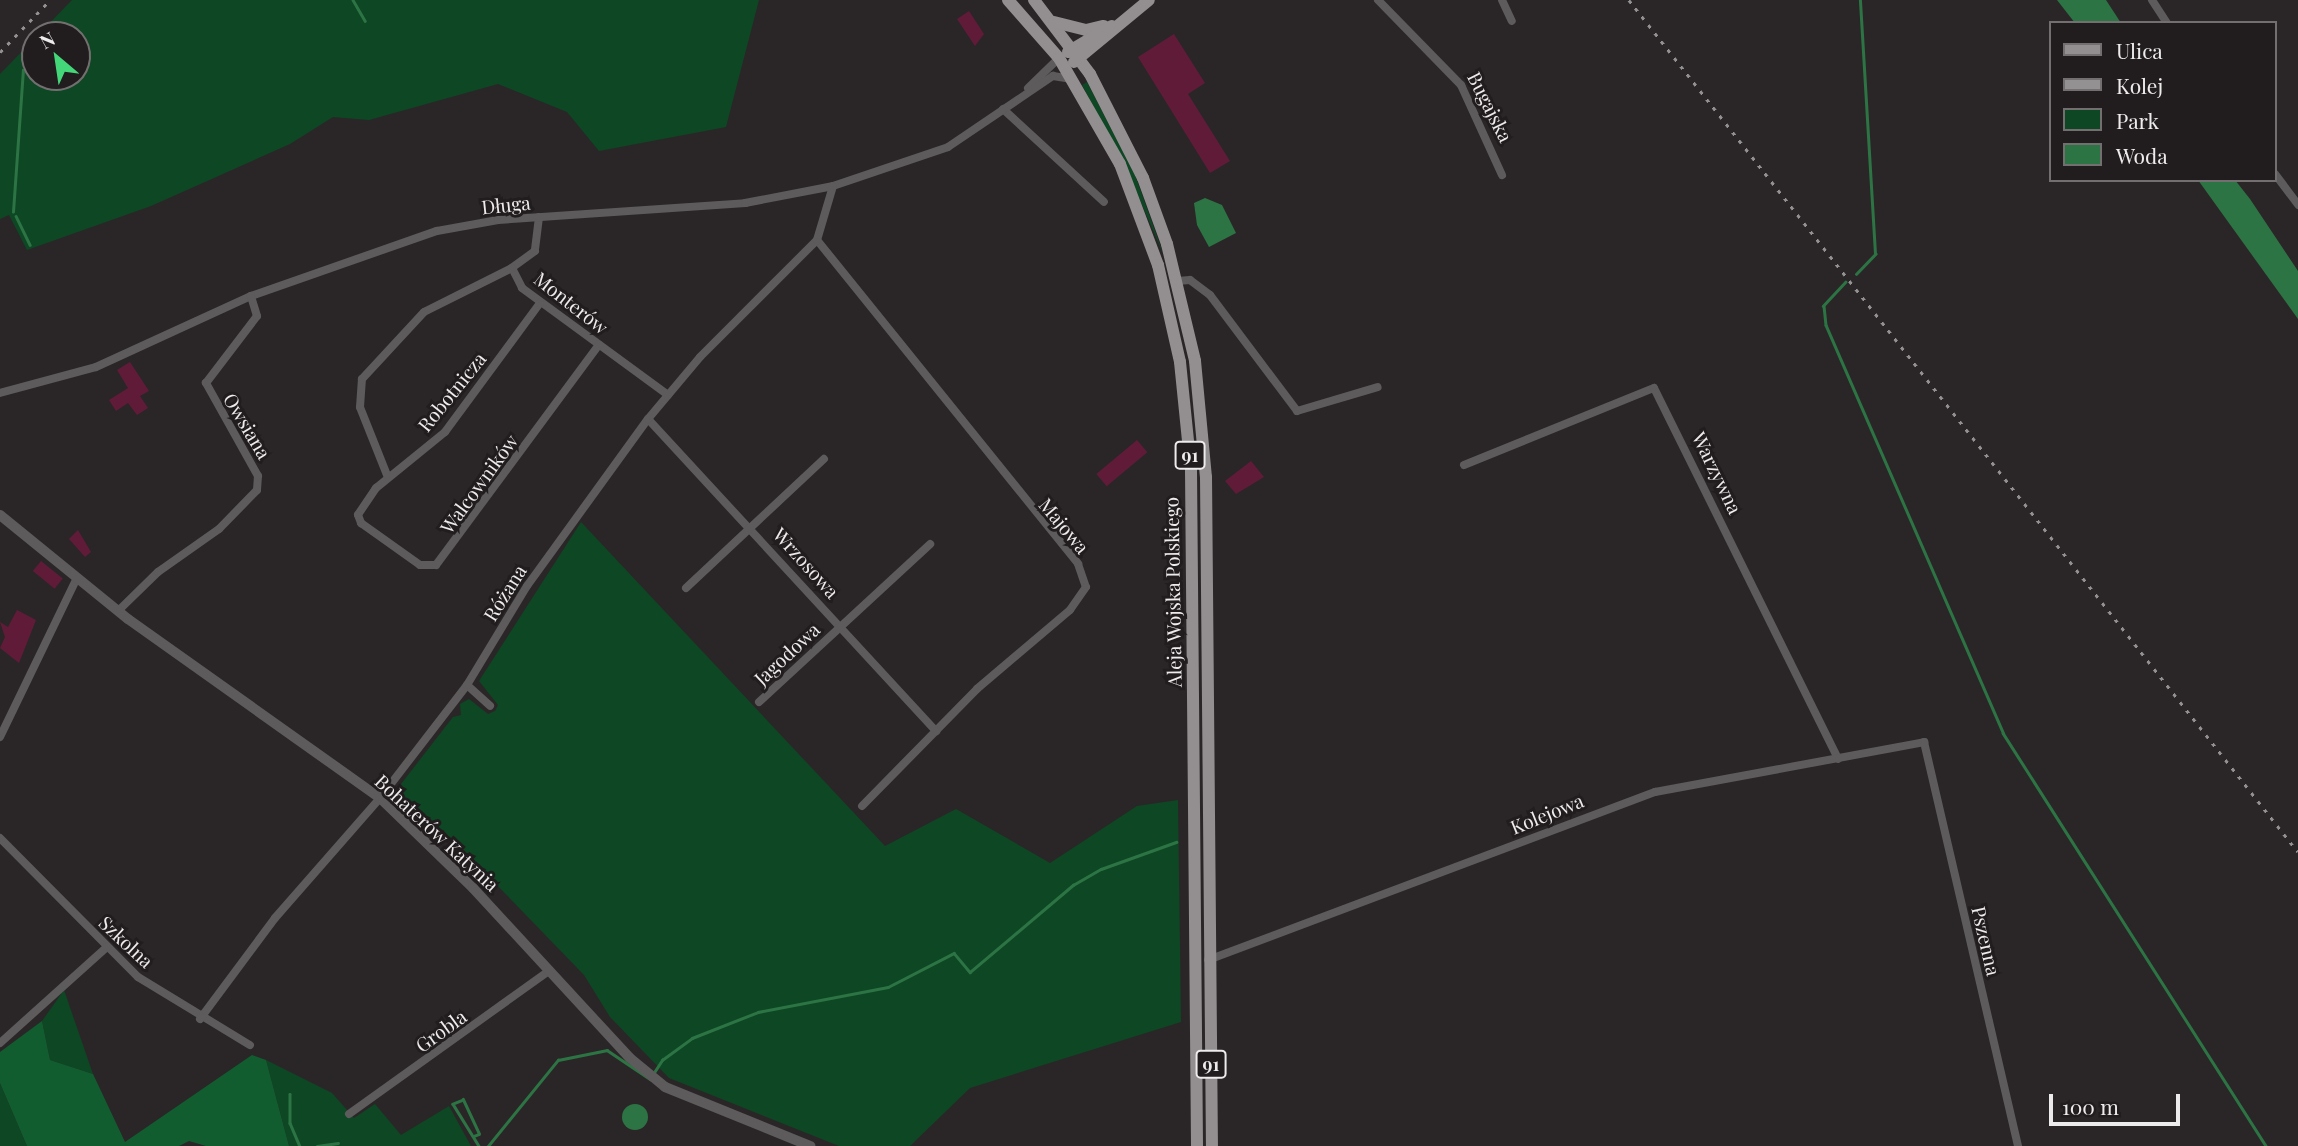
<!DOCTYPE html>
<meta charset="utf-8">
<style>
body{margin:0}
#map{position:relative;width:2298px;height:1146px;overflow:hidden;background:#2a2627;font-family:"Playfair Display",serif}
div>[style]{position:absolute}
.green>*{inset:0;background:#0e4724}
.forest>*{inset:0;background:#125d30}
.water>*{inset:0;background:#2d7444}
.round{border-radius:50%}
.stream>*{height:2.5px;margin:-1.25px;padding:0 1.25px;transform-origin:1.25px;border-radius:1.25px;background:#2d7444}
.building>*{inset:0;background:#601b38;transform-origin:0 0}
.minor>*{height:8px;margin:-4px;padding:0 4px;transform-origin:4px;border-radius:4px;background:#5d5b5c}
.tertiary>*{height:10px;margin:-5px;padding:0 5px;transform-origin:5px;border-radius:5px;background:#5d5b5c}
.primary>*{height:12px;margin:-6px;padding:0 6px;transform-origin:6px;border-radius:6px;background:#938e8f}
.rail>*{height:2.5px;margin-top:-1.25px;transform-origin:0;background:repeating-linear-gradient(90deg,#949192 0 3.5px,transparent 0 10.5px)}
span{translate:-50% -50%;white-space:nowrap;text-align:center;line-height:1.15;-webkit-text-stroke:6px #211d1e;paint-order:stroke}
.shield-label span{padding:2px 5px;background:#211d1e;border:2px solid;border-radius:5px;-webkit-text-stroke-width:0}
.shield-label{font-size:18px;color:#eeebec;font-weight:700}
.street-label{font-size:19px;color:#eeebec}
.legend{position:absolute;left:2049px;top:21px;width:228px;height:161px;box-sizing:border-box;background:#211d1e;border:2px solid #736f70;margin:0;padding:9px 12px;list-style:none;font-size:21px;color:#eeebec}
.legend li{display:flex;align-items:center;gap:14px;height:35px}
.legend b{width:35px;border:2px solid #736f70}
.north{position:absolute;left:21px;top:21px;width:70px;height:70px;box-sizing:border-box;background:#211d1e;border:2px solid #736f70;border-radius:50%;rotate:331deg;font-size:19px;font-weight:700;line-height:28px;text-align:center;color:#eeebec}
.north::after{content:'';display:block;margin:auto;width:24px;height:32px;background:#44d77a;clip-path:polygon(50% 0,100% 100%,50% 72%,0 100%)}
.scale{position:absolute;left:2049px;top:1094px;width:131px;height:32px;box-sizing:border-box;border:4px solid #eeebec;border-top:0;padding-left:9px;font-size:21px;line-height:24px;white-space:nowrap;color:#eeebec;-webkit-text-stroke:5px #211d1e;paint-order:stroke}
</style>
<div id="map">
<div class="green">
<i style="clip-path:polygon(72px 0,759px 0,726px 127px,599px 151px,567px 112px,498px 84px,369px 120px,333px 117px,290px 144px,151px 206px,27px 250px,9px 215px,0 219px,0 74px,35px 38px,35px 77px,77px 77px,77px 35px,38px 35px)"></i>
<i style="clip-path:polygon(1087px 82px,1135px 175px,1164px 256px,1124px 163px,1082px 85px)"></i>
<i style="clip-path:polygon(581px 522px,885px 846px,956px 809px,1050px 863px,1137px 806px,1178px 800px,1181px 1022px,970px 1088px,910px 1146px,839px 1146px,669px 1078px,610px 1017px,584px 975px,462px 849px,394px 793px,453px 717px,461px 715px,460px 704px,469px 699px,488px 714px,495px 711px,498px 705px,479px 681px)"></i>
<i style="clip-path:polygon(64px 990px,93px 1074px,50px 1060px,42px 1021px)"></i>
<i style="clip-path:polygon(266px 1060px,332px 1093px,354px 1118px,375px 1104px,401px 1135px,449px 1106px,471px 1146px,289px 1146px)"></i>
<i style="clip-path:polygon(0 1083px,27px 1146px,0 1146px)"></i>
</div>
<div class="forest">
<i style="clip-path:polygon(42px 1021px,50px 1060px,93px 1074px,125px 1142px,252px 1055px,266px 1060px,289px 1146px,206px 1146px,189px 1141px,179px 1146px,27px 1146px,0 1083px,0 1052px)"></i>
</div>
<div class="water">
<i style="clip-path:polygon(2057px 0,2106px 0,2121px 23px,2075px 23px)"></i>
<i style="clip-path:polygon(2198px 180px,2235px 180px,2250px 199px,2298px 271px,2298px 319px)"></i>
<i style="clip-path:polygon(1205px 198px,1222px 205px,1236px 233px,1209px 247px,1197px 225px,1194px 203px)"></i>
<i class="round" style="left:622px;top:1104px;width:26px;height:26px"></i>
</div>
<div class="stream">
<i style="left:353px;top:0;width:24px;rotate:60deg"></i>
<i style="left:13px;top:212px;width:142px;rotate:-86deg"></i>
<i style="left:16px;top:216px;width:32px;rotate:64deg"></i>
<i style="left:1856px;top:274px;width:28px;rotate:-46deg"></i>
<i style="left:1875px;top:254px;width:254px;rotate:-93.4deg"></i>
<i style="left:1846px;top:282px;width:33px;rotate:133deg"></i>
<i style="left:1824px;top:306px;width:19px;rotate:84deg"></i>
<i style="left:1826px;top:325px;width:445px;rotate:66.5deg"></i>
<i style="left:2003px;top:733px;width:490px;rotate:57.5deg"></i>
<i style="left:653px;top:1074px;width:17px;rotate:-57deg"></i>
<i style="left:662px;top:1060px;width:37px;rotate:-36deg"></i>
<i style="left:692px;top:1038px;width:71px;rotate:-21.5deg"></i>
<i style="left:758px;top:1012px;width:132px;rotate:-10.9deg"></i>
<i style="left:888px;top:987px;width:74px;rotate:-27.3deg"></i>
<i style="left:954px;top:953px;width:25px;rotate:50deg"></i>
<i style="left:970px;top:972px;width:135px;rotate:-40.2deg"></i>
<i style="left:1073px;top:885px;width:32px;rotate:-30deg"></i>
<i style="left:1101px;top:869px;width:80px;rotate:-19.8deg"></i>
<i style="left:290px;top:1094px;width:29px;rotate:90deg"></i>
<i style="left:290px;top:1123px;width:25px;rotate:67deg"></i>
<i style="left:474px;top:1136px;width:5px;rotate:-22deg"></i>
<i style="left:479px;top:1134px;width:38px;rotate:-115deg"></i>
<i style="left:463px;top:1100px;width:11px;rotate:158deg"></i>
<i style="left:453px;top:1104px;width:49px;rotate:58.2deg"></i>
<i style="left:317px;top:1146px;width:21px;rotate:-8deg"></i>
<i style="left:488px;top:1146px;width:111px;rotate:-50.9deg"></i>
<i style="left:558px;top:1060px;width:50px;rotate:-11.5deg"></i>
<i style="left:607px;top:1050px;width:52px;rotate:34deg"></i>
</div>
<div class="building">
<i style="clip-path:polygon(969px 11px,984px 34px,975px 46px,957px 19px)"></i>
<i style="clip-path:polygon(1174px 34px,1205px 83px,1188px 94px,1230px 161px,1210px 173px,1138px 57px)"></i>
<i style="clip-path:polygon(130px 362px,149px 391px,140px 396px,148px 408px,137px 415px,128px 403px,116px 411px,109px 400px,128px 388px,117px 370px)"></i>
<i style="left:1137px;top:440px;width:16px;height:53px;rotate:50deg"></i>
<i style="clip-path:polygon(1251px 461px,1264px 477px,1236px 494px,1225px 481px)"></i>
<i style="clip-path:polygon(78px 530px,91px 552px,85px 557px,69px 539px)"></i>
<i style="left:41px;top:561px;width:28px;height:13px;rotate:39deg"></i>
<i style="clip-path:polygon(17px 610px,36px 620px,19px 663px,0 648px,5px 637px,0 622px,8px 627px)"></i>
</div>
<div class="minor">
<i style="left:1378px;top:0;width:119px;rotate:45.7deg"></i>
<i style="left:1461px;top:85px;width:99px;rotate:65.5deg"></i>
<i style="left:1502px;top:0;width:23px;rotate:65deg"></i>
<i style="left:2152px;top:0;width:27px;rotate:57deg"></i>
<i style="left:1028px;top:88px;width:43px;rotate:-44.1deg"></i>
<i style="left:1003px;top:109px;width:137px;rotate:42.6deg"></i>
<i style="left:2275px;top:174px;width:39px;rotate:53deg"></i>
<i style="left:539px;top:217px;width:34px;rotate:97deg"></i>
<i style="left:535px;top:251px;width:29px;rotate:144deg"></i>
<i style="left:512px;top:268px;width:22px;rotate:63deg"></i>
<i style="left:522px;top:288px;width:181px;rotate:36.2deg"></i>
<i style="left:817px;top:240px;width:416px;rotate:51.1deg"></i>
<i style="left:1078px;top:564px;width:24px;rotate:71deg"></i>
<i style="left:1086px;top:587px;width:28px;rotate:125deg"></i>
<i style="left:1070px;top:610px;width:122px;rotate:139.7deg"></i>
<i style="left:977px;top:689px;width:164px;rotate:134.5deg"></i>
<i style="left:1177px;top:281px;width:13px;rotate:-4deg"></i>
<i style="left:1190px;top:280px;width:25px;rotate:37deg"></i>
<i style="left:1210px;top:295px;width:145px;rotate:53.1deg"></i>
<i style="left:1297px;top:411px;width:84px;rotate:-16.5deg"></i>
<i style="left:540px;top:303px;width:160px;rotate:126.4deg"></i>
<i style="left:445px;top:432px;width:89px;rotate:140.9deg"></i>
<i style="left:376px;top:488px;width:32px;rotate:124deg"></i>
<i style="left:358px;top:515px;width:9px;rotate:69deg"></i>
<i style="left:361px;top:523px;width:72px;rotate:35.4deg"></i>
<i style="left:420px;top:565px;width:16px"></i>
<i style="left:436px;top:565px;width:274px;rotate:-53.5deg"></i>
<i style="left:0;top:393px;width:99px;rotate:-15.2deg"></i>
<i style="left:96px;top:367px;width:170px;rotate:-24.6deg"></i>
<i style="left:251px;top:296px;width:197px;rotate:-19.3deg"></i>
<i style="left:437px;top:231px;width:62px;rotate:-10.2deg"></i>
<i style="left:498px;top:220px;width:248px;rotate:-3.9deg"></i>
<i style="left:745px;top:203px;width:90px;rotate:-10.9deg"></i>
<i style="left:833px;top:186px;width:121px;rotate:-18.7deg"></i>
<i style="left:948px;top:147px;width:127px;rotate:-34.1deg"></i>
<i style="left:1053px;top:76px;width:19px;rotate:9deg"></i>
<i style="left:648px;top:419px;width:425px;rotate:47.3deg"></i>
<i style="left:1464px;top:465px;width:205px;rotate:-22.1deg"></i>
<i style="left:1654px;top:388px;width:414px;rotate:63.6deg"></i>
<i style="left:387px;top:475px;width:73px;rotate:-111.7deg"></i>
<i style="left:360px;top:407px;width:28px;rotate:-86deg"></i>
<i style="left:362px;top:379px;width:91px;rotate:-47.2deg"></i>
<i style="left:424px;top:312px;width:98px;rotate:-26.6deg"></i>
<i style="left:686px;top:588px;width:189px;rotate:-43.1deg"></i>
<i style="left:118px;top:611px;width:56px;rotate:-44.3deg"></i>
<i style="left:158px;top:572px;width:75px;rotate:-35.2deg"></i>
<i style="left:219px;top:529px;width:54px;rotate:-45.7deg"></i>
<i style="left:257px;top:490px;width:14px;rotate:-86deg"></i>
<i style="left:258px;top:476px;width:107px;rotate:-119.2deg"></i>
<i style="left:206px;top:383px;width:84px;rotate:-52.7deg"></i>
<i style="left:257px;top:316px;width:21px;rotate:-107deg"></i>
<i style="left:467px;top:685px;width:31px;rotate:42deg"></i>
<i style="left:759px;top:702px;width:233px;rotate:-42.7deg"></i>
<i style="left:0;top:737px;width:177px;rotate:-64.2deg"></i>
<i style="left:0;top:838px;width:196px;rotate:45.2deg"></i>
<i style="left:138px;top:977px;width:131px;rotate:31.3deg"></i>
<i style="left:1208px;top:960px;width:478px;rotate:-20.6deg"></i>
<i style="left:1655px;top:792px;width:274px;rotate:-10.5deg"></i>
<i style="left:1924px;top:742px;width:415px;rotate:76.9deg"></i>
<i style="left:200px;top:1019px;width:126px;rotate:-53.4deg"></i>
<i style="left:275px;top:918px;width:159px;rotate:-48.8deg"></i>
<i style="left:380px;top:798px;width:143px;rotate:-52.4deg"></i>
<i style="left:467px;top:685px;width:116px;rotate:-58.8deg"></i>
<i style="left:527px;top:586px;width:206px;rotate:-54.1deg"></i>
<i style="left:648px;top:419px;width:81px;rotate:-50deg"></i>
<i style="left:700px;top:357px;width:165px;rotate:-45deg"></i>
<i style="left:817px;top:240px;width:56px;rotate:-73.5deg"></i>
<i style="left:0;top:1043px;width:144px;rotate:-41.9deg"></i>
<i style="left:349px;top:1114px;width:247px;rotate:-35.6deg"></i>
</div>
<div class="tertiary">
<i style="left:0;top:515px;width:165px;rotate:39.1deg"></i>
<i style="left:128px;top:619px;width:309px;rotate:35.4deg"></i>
<i style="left:380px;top:798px;width:129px;rotate:44.1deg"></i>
<i style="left:473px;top:888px;width:231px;rotate:47.3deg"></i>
<i style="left:630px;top:1058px;width:45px;rotate:39.6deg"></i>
<i style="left:665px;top:1087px;width:157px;rotate:22.1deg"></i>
</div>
<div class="primary">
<i style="left:1008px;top:0;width:77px;rotate:48.7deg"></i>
<i style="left:1059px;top:58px;width:122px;rotate:60.1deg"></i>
<i style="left:1120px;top:164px;width:108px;rotate:69.4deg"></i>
<i style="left:1158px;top:265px;width:99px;rotate:77.2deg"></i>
<i style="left:1180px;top:362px;width:110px;rotate:84.2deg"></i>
<i style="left:1191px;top:471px;width:675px;rotate:89.49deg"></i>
<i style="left:1034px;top:0;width:93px;rotate:52.9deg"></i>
<i style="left:1090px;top:74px;width:117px;rotate:63deg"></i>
<i style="left:1143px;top:178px;width:70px;rotate:70deg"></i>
<i style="left:1167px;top:244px;width:120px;rotate:76.5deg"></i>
<i style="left:1195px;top:361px;width:117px;rotate:84.6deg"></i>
<i style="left:1206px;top:477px;width:669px;rotate:89.49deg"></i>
<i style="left:1054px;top:22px;width:33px;rotate:14deg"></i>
<i style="left:1086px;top:30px;width:18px;rotate:-13deg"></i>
<i style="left:1068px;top:52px;width:51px;rotate:-30.6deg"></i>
<i style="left:1074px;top:62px;width:97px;rotate:-39.6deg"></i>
</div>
<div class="rail">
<i style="left:1629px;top:0;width:1083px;rotate:51.86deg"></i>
<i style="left:0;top:52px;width:72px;rotate:-46.1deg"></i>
</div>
<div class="shield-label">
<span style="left:1190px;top:455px">91</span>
<span style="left:1211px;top:1064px">91</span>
</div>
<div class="street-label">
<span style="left:1490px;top:107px;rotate:63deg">Bugajska</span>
<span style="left:506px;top:205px;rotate:-6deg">Długa</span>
<span style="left:571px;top:303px;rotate:38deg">Monterów</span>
<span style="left:452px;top:392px;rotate:-51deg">Robotnicza</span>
<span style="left:247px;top:426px;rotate:59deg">Owsiana</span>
<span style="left:1717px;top:473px;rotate:64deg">Warzywna</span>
<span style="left:479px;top:484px;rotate:-54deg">Walcowników</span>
<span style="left:1064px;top:526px;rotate:50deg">Majowa</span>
<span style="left:806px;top:563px;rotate:48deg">Wrzosowa</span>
<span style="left:1173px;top:592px;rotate:-91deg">Aleja Wojska Polskiego</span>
<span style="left:505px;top:593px;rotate:-58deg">Różana</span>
<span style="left:787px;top:654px;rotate:-43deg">Jagodowa</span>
<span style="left:1547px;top:814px;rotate:-22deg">Kolejowa</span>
<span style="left:437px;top:833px;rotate:43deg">Bohaterów Katynia</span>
<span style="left:1986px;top:941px;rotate:77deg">Pszenna</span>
<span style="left:126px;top:942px;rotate:43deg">Szkolna</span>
<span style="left:441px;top:1031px;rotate:-36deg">Grobla</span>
</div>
<ul class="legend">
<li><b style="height:9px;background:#938e8f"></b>Ulica</li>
<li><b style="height:9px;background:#949192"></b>Kolej</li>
<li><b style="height:19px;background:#0e4724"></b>Park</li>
<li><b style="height:19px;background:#2d7444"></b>Woda</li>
</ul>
<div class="north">N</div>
<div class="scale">100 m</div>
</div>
